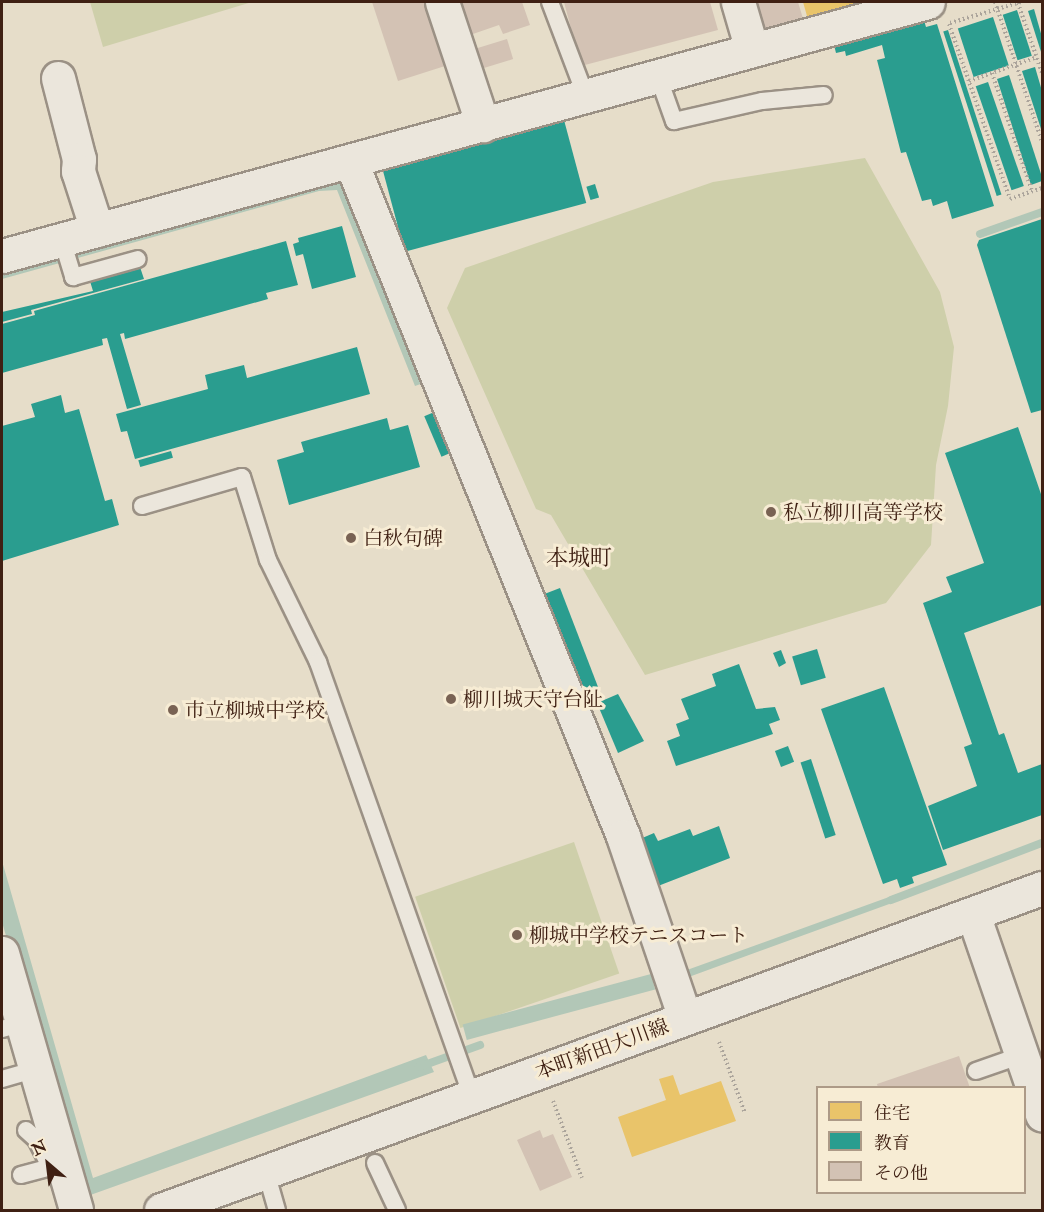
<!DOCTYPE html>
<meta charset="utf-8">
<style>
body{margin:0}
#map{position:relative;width:1044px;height:1212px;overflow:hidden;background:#e6ddc9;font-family:"IM FELL Double Pica","Noto Serif JP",serif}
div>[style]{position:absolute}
.green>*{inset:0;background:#cecfaa;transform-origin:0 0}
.water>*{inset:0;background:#b2c7b7;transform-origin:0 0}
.homes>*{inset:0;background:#e9c46a}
.schools>*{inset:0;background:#2a9d8f;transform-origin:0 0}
.stream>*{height:8px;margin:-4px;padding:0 4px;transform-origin:4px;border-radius:4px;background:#b2c7b7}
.building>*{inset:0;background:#d3c2b4;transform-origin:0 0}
.path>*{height:4px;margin-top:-2px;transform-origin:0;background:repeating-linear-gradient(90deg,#aba49b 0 1.5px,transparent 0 4.5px)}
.roads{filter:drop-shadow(2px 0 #9b9185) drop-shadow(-2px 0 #9b9185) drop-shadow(0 2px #9b9185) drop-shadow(0 -2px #9b9185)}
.lane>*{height:16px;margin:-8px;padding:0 8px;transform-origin:8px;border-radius:8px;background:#ebe6dc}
.street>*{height:33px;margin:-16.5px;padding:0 16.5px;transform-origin:16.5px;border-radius:16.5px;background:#ebe6dc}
.secondary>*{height:33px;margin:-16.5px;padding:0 16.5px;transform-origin:16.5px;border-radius:16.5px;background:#ebe6dc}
.dots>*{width:16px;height:16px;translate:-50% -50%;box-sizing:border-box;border:3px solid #f7ecd4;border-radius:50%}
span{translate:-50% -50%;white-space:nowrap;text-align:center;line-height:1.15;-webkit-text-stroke:6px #f7ecd4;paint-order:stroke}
.poi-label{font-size:20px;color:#3f2013}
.left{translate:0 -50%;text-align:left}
.street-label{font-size:20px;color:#3f2013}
.quarter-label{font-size:22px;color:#3f2013}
.frame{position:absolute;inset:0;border:3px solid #3f2013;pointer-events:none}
.legend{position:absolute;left:816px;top:1086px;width:210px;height:108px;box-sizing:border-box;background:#f7ecd4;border:2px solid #ad9a87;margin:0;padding:8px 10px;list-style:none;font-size:18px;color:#3f2013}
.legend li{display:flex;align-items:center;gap:12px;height:30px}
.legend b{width:30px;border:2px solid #ad9a87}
.north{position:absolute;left:18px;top:1134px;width:60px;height:60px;-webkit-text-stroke:4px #f7ecd4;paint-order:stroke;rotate:332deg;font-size:16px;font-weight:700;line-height:24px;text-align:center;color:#3f2013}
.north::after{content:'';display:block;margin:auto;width:21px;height:27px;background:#3f2013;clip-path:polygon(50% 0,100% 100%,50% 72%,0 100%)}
</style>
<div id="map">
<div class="green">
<i style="clip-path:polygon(90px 2px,252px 2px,103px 47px)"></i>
<i style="clip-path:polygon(865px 158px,940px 292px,954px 347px,948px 406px,936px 465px,931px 545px,886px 603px,645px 675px,551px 515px,536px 509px,447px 308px,465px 268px,713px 182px)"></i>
<i style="left:574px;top:842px;width:139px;height:168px;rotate:71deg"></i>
</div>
<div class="water">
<i style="clip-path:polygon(346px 172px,429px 381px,415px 386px,337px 190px,319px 191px,2px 279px,2px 267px)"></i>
<i style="clip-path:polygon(631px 821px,687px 970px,900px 893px,903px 899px,686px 978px)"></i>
<i style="clip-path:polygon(2px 861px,93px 1178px,426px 1055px,434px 1072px,82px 1198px,2px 922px)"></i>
<i style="left:651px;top:974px;width:16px;height:195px;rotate:75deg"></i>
</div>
<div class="homes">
<i style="clip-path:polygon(803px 2px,887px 2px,809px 23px)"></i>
<i style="clip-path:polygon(673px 1075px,680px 1095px,721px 1081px,736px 1121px,632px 1157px,618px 1117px,666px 1100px,659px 1079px)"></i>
</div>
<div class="schools">
<i style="clip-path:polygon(1034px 9px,1042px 37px,1042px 55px,1028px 11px)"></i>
<i style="left:1017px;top:10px;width:48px;height:15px;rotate:72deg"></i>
<i style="clip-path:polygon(923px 17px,926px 27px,937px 24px,994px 206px,952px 219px,947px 201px,933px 206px,931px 199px,922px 201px,906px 152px,901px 153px,877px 60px,885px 58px,882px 45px,846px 56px,845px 51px,836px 53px,834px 45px)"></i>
<i style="left:993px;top:17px;width:51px;height:37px;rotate:72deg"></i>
<i style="left:948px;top:30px;width:173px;height:5px;rotate:72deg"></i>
<i style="clip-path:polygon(1035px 67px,1042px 91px,1042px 132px,1022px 71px)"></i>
<i style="clip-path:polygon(1009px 75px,1042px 177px,1042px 181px,1031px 185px,997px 79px)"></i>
<i style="left:988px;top:82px;width:110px;height:13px;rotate:71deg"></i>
<i style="left:564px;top:120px;width:86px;height:188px;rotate:75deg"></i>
<i style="left:595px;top:184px;width:14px;height:9px;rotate:73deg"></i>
<i style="clip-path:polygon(1042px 219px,1042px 410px,1031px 413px,977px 245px,979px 240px)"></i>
<i style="clip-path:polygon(342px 226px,356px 277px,312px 289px,303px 254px,296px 256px,293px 244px,299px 242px,298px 238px)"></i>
<i style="clip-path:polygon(286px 241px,298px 285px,266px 293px,268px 299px,125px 339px,124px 333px,120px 334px,141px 405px,127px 409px,107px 338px,102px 339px,103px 345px,2px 373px,2px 324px,35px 315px,34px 311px)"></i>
<i style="clip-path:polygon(139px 264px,144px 279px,31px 310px,32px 314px,2px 322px,2px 312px,93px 291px,89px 278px)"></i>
<i style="clip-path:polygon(357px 347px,370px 394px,135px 459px,127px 431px,121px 432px,116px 414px,208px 389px,205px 375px,244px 365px,247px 378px)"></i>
<i style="clip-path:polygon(61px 395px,65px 413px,79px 409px,105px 501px,112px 499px,119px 525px,2px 561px,2px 426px,35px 417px,31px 404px)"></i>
<i style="left:439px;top:410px;width:44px;height:16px;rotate:67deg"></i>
<i style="clip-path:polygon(387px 418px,390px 430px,408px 425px,420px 467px,289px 505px,277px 460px,304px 452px,301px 442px)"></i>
<i style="clip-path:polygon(1018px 427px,1042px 497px,1042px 605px,964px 633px,999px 735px,1004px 733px,1018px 773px,1042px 764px,1042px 815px,943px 850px,928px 806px,977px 786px,964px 747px,972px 744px,923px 603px,952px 592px,946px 577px,984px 563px,945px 453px)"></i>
<i style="left:171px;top:451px;width:7px;height:34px;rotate:74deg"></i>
<i style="left:560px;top:588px;width:108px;height:16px;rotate:69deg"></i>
<i style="left:817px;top:649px;width:30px;height:26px;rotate:73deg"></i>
<i style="clip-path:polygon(781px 650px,786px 663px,779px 667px,773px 653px)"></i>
<i style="clip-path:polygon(739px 664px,756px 709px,775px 707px,780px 720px,769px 724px,773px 734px,676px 766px,667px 741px,680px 736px,676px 724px,689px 719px,681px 699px,716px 686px,712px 674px)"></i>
<i style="clip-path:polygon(884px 687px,947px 865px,912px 877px,914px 883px,900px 888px,897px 879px,883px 884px,821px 709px)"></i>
<i style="clip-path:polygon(618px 694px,644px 741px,618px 753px,597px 703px)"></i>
<i style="left:788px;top:746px;width:17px;height:14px;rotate:69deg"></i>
<i style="left:811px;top:759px;width:80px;height:11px;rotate:72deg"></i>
<i style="clip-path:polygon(719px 826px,730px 858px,658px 886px,640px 839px,654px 833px,658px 841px,690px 829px,693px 836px)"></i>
</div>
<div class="stream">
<i style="left:980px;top:234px;width:66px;rotate:-19.5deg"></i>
<i style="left:891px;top:900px;width:161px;rotate:-20.7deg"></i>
<i style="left:419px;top:1067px;width:65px;rotate:-19.8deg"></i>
</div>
<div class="building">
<i style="clip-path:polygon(372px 2px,425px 2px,445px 66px,398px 81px)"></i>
<i style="clip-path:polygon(459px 2px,522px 2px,530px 25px,503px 34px,499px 25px,470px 35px)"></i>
<i style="clip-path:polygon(564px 2px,710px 2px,718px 30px,581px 66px)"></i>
<i style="clip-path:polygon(753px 2px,798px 2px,804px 22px,763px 34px)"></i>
<i style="left:507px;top:39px;width:21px;height:34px;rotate:73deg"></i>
<i style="clip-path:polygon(959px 1056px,970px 1088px,878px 1088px,877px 1084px)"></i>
<i style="clip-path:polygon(540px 1130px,543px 1138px,553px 1134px,572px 1177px,540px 1191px,517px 1140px)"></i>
</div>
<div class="path">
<i style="left:995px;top:2px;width:148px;rotate:71.4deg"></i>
<i style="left:1018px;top:3px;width:74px;rotate:71.1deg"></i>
<i style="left:950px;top:23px;width:74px;rotate:-16.5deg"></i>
<i style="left:949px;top:24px;width:185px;rotate:70.8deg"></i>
<i style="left:1010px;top:199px;width:34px;rotate:-19deg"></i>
<i style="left:992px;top:73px;width:125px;rotate:71.3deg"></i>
<i style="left:969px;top:81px;width:72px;rotate:-19.4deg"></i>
<i style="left:719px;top:1042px;width:76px;rotate:69.9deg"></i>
<i style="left:553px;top:1101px;width:82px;rotate:69.4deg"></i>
</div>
<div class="roads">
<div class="lane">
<i style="left:550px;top:2px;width:102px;rotate:69.2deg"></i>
<i style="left:658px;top:76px;width:48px;rotate:70.4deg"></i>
<i style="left:674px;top:121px;width:90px;rotate:-12.8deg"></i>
<i style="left:762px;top:101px;width:62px;rotate:-5.5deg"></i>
<i style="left:62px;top:240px;width:39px;rotate:73deg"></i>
<i style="left:73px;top:277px;width:67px;rotate:-15.5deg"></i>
<i style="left:142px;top:506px;width:104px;rotate:-16.2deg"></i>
<i style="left:242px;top:477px;width:87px;rotate:72.6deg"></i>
<i style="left:268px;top:560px;width:114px;rotate:63.9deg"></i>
<i style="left:318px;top:662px;width:461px;rotate:70.5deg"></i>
<i style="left:2px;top:1029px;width:22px;rotate:-16deg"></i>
<i style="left:976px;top:1071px;width:49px;rotate:-19.2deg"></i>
<i style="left:2px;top:1079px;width:35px;rotate:-16deg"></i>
<i style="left:26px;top:1130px;width:13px;rotate:42deg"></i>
<i style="left:36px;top:1139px;width:31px;rotate:63deg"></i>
<i style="left:375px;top:1163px;width:52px;rotate:64.9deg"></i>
<i style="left:266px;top:1172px;width:40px;rotate:74deg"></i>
<i style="left:21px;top:1175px;width:39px;rotate:-15deg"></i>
</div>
<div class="street">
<i style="left:442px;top:2px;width:130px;rotate:71.6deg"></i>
<i style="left:738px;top:2px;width:50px;rotate:73.7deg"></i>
<i style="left:58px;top:78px;width:84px;rotate:75.5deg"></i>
<i style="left:79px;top:159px;width:12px;rotate:95deg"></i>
<i style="left:78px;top:171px;width:62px;rotate:72.1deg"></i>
<i style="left:351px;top:162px;width:727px;rotate:68.02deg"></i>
<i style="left:623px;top:836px;width:192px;rotate:71.2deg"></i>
<i style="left:2px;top:256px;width:960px;rotate:-15.34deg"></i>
<i style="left:973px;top:914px;width:212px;rotate:71deg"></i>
<i style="left:2px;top:953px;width:267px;rotate:73.9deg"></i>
</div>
<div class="secondary">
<i style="left:161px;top:1210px;width:938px;rotate:-20.08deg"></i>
</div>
</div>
<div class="dots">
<i style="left:771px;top:512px;background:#796253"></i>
<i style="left:351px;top:538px;background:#796253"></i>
<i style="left:451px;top:699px;background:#796253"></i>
<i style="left:173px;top:710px;background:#796253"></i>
<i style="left:517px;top:935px;background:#796253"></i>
</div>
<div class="poi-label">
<span class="left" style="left:783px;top:512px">私立柳川高等学校</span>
<span class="left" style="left:363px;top:538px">白秋句碑</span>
<span class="left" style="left:463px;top:699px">柳川城天守台阯</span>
<span class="left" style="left:185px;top:710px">市立柳城中学校</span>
<span class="left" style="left:529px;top:935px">柳城中学校テニスコート</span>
</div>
<div class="street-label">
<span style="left:602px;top:1049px;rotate:-20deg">本町新田大川線</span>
</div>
<div class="quarter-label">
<span style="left:579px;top:559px">本城町</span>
</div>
<div class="frame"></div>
<ul class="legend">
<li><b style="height:16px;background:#e9c46a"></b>住宅</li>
<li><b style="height:16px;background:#2a9d8f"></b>教育</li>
<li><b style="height:16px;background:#d3c2b4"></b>その他</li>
</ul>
<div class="north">N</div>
</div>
